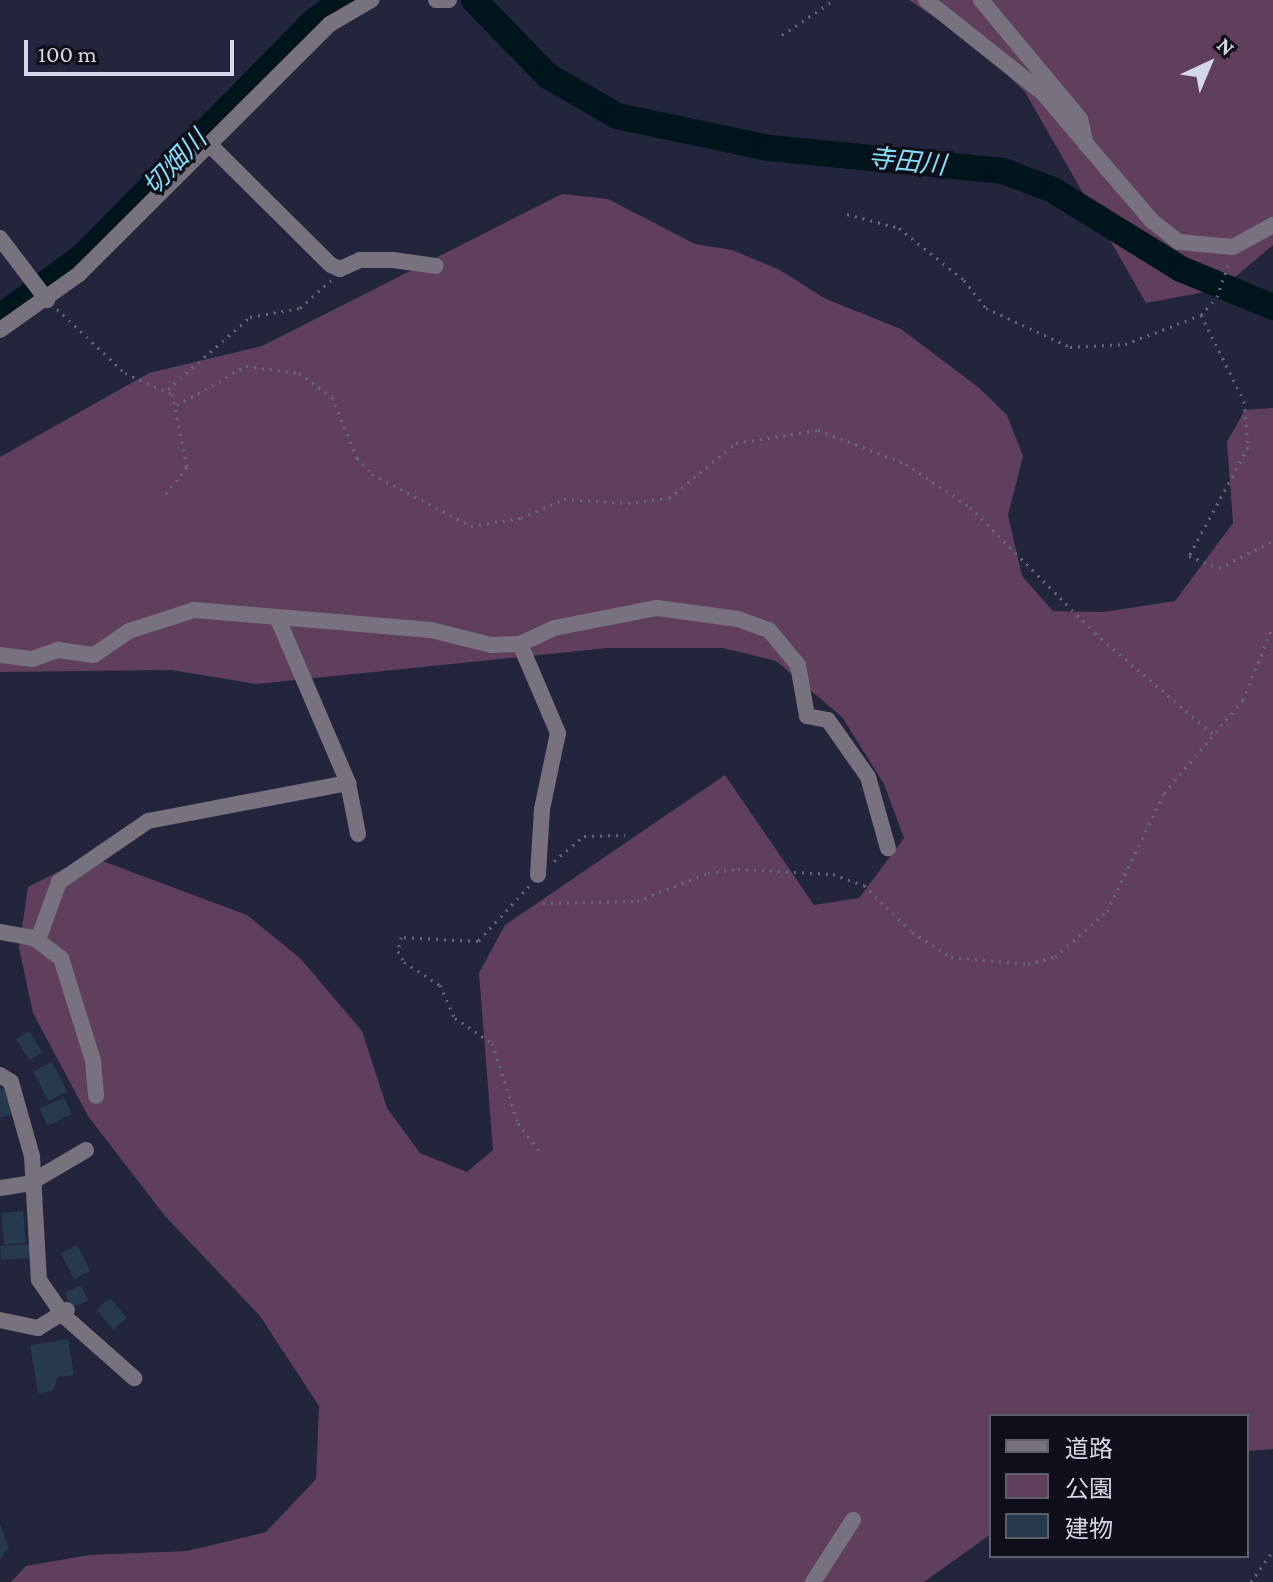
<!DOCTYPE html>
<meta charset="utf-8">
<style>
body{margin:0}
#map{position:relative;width:1273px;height:1582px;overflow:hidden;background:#22253c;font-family:"Crimson Pro","Noto Sans JP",serif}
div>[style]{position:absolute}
.green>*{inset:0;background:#5f3f5b}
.river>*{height:26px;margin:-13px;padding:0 13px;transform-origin:13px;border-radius:13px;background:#00141c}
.building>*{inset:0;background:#27394c;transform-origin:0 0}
.path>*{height:3px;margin-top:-1.5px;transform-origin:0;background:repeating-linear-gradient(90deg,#65687c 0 2px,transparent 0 8px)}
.minor>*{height:16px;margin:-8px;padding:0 8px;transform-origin:8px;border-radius:8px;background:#77727e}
span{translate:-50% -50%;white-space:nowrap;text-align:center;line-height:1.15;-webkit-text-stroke:6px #0e0f19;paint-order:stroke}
.water-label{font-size:26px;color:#89defc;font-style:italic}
.legend{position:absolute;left:989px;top:1414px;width:260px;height:144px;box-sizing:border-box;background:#0e0f19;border:2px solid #5d5f6b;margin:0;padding:10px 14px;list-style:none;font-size:24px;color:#d4d7e6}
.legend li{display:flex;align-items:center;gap:16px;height:40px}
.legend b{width:40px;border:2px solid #5d5f6b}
.north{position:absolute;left:1169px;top:24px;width:80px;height:80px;-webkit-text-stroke:6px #0e0f19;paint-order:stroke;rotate:44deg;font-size:22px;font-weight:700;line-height:32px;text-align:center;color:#d4d7e6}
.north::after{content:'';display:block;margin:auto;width:28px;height:36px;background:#d4d7e6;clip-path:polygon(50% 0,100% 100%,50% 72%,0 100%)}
.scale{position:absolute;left:24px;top:40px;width:210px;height:36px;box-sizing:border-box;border:4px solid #d4d7e6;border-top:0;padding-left:10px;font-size:24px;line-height:28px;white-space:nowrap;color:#d4d7e6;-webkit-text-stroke:6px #0e0f19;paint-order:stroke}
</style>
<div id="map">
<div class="green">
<i style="clip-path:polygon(909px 0,1273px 0,1273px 245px,1221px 289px,1146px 303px,1025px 92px,980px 48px)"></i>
<i style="clip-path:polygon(562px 194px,608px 199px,695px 244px,732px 250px,778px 269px,826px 299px,901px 329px,978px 387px,1007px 415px,1023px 456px,1008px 515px,1022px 576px,1053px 611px,1103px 612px,1175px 601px,1233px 523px,1227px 442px,1245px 410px,1273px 408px,1273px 1449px,1247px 1451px,1247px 1416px,991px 1416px,991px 1534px,924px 1582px,11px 1582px,26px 1566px,89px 1555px,187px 1551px,266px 1532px,316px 1479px,319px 1406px,260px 1316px,165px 1216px,88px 1116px,33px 1013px,19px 948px,28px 887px,89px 856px,247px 915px,300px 958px,362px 1031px,387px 1108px,420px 1153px,467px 1172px,493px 1150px,479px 973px,505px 925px,725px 775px,814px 905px,859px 898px,904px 838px,884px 784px,842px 717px,776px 661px,723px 648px,607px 648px,256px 684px,171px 670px,0 672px,0 457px,149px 373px,262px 346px)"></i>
</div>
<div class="river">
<i style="left:474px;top:0;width:106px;rotate:45.8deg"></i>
<i style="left:548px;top:76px;width:80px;rotate:30.1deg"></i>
<i style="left:617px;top:116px;width:155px;rotate:11.9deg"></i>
<i style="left:769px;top:148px;width:235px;rotate:5.6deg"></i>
<i style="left:1003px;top:171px;width:53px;rotate:20.8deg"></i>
<i style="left:1053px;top:190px;width:150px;rotate:31.7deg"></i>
<i style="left:1181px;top:269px;width:100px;rotate:22.4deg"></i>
<i style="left:0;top:317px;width:103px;rotate:-36.3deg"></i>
<i style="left:83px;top:256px;width:327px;rotate:-45.5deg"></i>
<i style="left:312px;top:23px;width:39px;rotate:-37deg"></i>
</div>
<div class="building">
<i style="left:29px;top:1031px;width:25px;height:15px;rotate:58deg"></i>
<i style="left:52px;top:1062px;width:33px;height:21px;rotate:63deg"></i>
<i style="clip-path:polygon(5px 1088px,13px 1114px,0 1118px,0 1089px)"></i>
<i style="left:64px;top:1097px;width:19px;height:27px;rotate:65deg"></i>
<i style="left:23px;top:1211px;width:32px;height:22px;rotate:85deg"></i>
<i style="left:30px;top:1244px;width:14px;height:30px;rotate:86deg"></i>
<i style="left:77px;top:1245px;width:29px;height:18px;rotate:63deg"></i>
<i style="left:81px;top:1285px;width:17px;height:18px;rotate:65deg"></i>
<i style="left:110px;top:1298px;width:26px;height:18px;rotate:50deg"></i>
<i style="clip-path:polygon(68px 1339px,74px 1375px,58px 1377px,53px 1391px,38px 1393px,30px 1345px)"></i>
<i style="clip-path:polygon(0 1524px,9px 1547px,0 1560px)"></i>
</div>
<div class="path">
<i style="left:782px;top:35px;width:63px;rotate:-33.9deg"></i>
<i style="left:847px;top:214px;width:54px;rotate:15.1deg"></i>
<i style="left:899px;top:228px;width:83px;rotate:38.7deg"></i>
<i style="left:964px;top:280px;width:36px;rotate:52deg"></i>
<i style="left:986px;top:308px;width:93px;rotate:24.9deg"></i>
<i style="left:1070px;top:347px;width:55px;rotate:-3.1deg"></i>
<i style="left:1125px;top:344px;width:81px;rotate:-20.9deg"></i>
<i style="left:1201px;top:315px;width:24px;rotate:-48deg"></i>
<i style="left:1217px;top:297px;width:37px;rotate:-71deg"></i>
<i style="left:57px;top:309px;width:93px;rotate:43.3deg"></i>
<i style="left:125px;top:373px;width:51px;rotate:24.1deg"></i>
<i style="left:172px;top:394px;width:75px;rotate:78.4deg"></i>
<i style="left:187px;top:467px;width:39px;rotate:128deg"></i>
<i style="left:1201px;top:315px;width:96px;rotate:63.4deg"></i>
<i style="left:1244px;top:401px;width:46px;rotate:85deg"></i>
<i style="left:1248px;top:447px;width:124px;rotate:118.4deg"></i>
<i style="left:1189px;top:556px;width:32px;rotate:22deg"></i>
<i style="left:1219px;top:568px;width:60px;rotate:-26.6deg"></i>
<i style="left:168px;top:389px;width:109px;rotate:-41.3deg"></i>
<i style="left:250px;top:317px;width:51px;rotate:-10.2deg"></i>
<i style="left:300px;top:308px;width:43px;rotate:-42.2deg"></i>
<i style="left:177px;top:405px;width:79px;rotate:-29.5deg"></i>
<i style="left:246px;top:366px;width:53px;rotate:7.5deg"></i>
<i style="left:299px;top:373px;width:41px;rotate:36deg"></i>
<i style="left:332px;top:397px;width:66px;rotate:67.7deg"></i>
<i style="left:357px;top:458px;width:22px;rotate:47deg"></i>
<i style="left:372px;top:474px;width:112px;rotate:27.7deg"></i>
<i style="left:471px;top:526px;width:51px;rotate:-9.1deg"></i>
<i style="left:521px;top:518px;width:47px;rotate:-23.8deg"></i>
<i style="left:564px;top:499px;width:64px;rotate:3.6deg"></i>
<i style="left:628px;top:503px;width:41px;rotate:-7deg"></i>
<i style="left:669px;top:498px;width:87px;rotate:-39.4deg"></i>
<i style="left:736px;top:443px;width:83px;rotate:-9deg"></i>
<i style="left:818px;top:430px;width:94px;rotate:21.1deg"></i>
<i style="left:906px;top:464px;width:77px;rotate:33.9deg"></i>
<i style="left:970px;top:507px;width:177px;rotate:45.2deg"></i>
<i style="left:1095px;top:633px;width:157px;rotate:40.6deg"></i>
<i style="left:554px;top:861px;width:39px;rotate:-40deg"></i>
<i style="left:584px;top:836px;width:41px;rotate:-1.4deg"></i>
<i style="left:529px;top:886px;width:75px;rotate:132.8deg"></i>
<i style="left:478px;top:941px;width:77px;rotate:-177deg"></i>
<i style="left:401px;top:937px;width:14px;rotate:102deg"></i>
<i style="left:398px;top:951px;width:13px;rotate:61deg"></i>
<i style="left:404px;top:962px;width:43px;rotate:32.6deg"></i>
<i style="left:440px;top:985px;width:36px;rotate:66deg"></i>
<i style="left:455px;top:1018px;width:45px;rotate:34deg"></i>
<i style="left:492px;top:1043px;width:84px;rotate:72deg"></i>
<i style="left:518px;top:1123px;width:35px;rotate:53deg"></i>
<i style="left:543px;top:903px;width:94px;rotate:-1.2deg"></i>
<i style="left:637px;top:901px;width:76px;rotate:-21.5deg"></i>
<i style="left:708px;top:873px;width:30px;rotate:-8deg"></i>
<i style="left:738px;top:869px;width:95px;rotate:3deg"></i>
<i style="left:833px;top:874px;width:33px;rotate:20deg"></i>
<i style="left:864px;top:885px;width:67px;rotate:44.4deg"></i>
<i style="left:912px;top:932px;width:46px;rotate:32.7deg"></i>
<i style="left:951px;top:957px;width:77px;rotate:5.2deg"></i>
<i style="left:1028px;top:964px;width:28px;rotate:-15deg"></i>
<i style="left:1055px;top:957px;width:69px;rotate:-41.5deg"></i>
<i style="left:1107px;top:911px;width:131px;rotate:-64.2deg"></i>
<i style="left:1164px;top:793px;width:122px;rotate:-49.7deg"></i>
<i style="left:1243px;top:700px;width:80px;rotate:-67.9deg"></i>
<i style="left:1251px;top:1582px;width:39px;rotate:-55deg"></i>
</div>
<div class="minor">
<i style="left:436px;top:0;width:13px"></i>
<i style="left:926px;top:0;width:149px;rotate:38.5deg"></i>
<i style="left:1043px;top:93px;width:60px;rotate:49.7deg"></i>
<i style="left:981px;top:0;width:155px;rotate:50.2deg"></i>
<i style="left:1080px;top:119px;width:26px;rotate:77deg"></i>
<i style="left:1086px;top:144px;width:101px;rotate:49.4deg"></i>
<i style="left:1152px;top:221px;width:34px;rotate:38deg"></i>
<i style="left:1179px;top:242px;width:54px;rotate:5.3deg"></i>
<i style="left:1233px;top:247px;width:46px;rotate:-28.8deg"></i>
<i style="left:210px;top:145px;width:170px;rotate:44.8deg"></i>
<i style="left:331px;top:265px;width:10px;rotate:24deg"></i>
<i style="left:340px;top:269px;width:22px;rotate:-24deg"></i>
<i style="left:360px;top:260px;width:33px"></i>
<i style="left:393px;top:260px;width:43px;rotate:7.9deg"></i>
<i style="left:0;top:238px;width:78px;rotate:52.8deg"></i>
<i style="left:0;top:330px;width:97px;rotate:-35.3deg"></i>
<i style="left:79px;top:274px;width:354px;rotate:-44.9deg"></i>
<i style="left:330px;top:24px;width:48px;rotate:-30.3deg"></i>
<i style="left:277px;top:617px;width:181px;rotate:66.8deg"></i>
<i style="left:348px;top:783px;width:52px;rotate:78.9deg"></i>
<i style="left:520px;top:644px;width:97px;rotate:66.9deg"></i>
<i style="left:558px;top:733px;width:78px;rotate:101.9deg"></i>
<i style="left:542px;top:809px;width:66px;rotate:93.5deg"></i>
<i style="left:0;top:655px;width:32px;rotate:7deg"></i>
<i style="left:32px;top:659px;width:28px;rotate:-19deg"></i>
<i style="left:58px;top:650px;width:36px;rotate:8deg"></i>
<i style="left:94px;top:655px;width:42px;rotate:-34.4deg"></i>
<i style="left:129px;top:631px;width:68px;rotate:-17.9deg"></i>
<i style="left:194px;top:610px;width:238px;rotate:4.8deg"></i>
<i style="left:431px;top:630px;width:62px;rotate:14deg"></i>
<i style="left:491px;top:645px;width:29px;rotate:-2deg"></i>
<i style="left:520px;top:644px;width:38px;rotate:-25deg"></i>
<i style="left:554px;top:628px;width:105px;rotate:-11deg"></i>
<i style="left:657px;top:608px;width:82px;rotate:7.7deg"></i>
<i style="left:738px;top:619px;width:33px;rotate:20deg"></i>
<i style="left:769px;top:630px;width:45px;rotate:50.4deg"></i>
<i style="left:798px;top:665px;width:52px;rotate:80deg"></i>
<i style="left:807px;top:716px;width:21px;rotate:11deg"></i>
<i style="left:828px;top:720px;width:70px;rotate:54.9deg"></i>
<i style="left:868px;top:777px;width:74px;rotate:74.3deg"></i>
<i style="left:0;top:932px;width:35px;rotate:10deg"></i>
<i style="left:34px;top:938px;width:34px;rotate:37deg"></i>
<i style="left:61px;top:958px;width:108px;rotate:72.7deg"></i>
<i style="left:93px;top:1061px;width:35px;rotate:85deg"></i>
<i style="left:38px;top:940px;width:62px;rotate:-70.1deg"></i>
<i style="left:59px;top:882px;width:108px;rotate:-34.4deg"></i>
<i style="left:148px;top:821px;width:204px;rotate:-10.8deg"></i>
<i style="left:0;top:1075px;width:13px;rotate:32deg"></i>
<i style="left:11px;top:1082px;width:77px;rotate:74.2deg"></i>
<i style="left:32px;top:1156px;width:124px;rotate:86.8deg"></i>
<i style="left:39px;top:1280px;width:44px;rotate:55.2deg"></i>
<i style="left:64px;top:1316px;width:94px;rotate:41.5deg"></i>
<i style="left:0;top:1188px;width:30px;rotate:-9deg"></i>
<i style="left:30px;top:1183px;width:65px;rotate:-30.5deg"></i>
<i style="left:0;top:1320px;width:39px;rotate:12deg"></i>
<i style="left:38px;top:1328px;width:34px;rotate:-32deg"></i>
<i style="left:813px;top:1582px;width:74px;rotate:-57.2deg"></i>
</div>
<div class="water-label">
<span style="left:907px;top:162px;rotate:6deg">寺田川</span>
<span style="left:175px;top:163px;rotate:-46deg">切畑川</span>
</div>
<ul class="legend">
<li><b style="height:10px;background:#77727e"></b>道路</li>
<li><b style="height:22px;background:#5f3f5b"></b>公園</li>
<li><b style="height:22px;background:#27394c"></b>建物</li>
</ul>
<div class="north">N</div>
<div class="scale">100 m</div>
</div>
